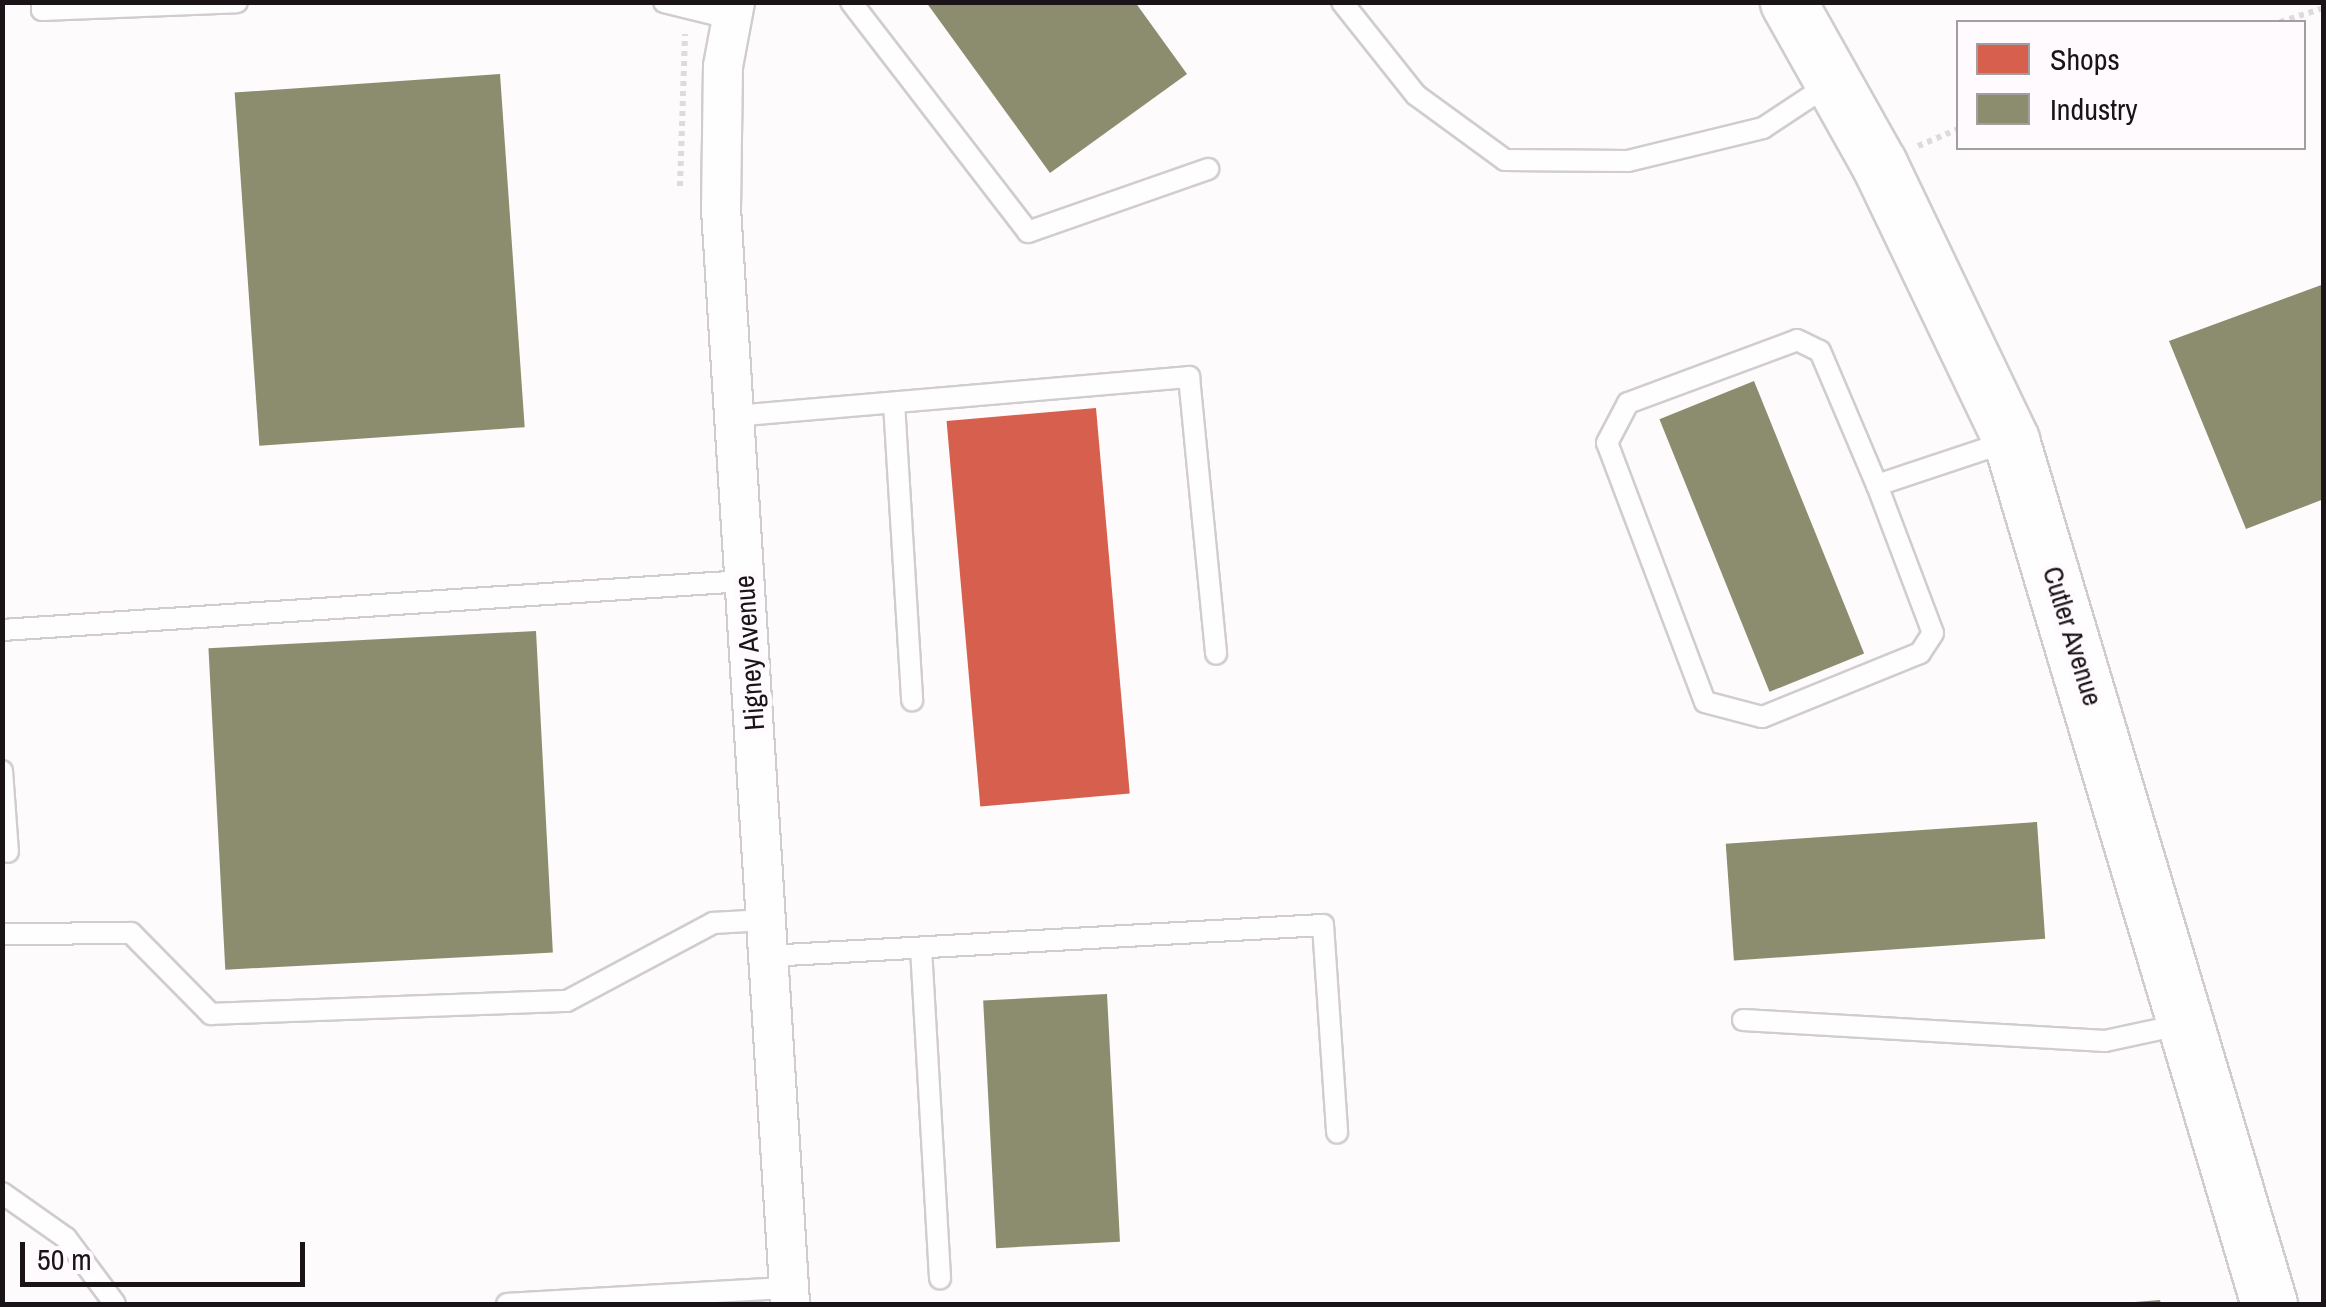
<!DOCTYPE html>
<style>
body{margin:0}
#map{position:relative;width:2326px;height:1307px;overflow:hidden;background:#fdfbfc;font-family:"Archivo Narrow",sans-serif}
div>[style]{position:absolute}
.shops>*{inset:0;background:#d6604d;transform-origin:0 0}
.industry>*{inset:0;background:#8c8c6e;transform-origin:0 0}
.path>*{height:6px;margin-top:-3px;transform-origin:0;background:repeating-linear-gradient(90deg,#dcdcdc 0 5px,transparent 0 10px)}
.roads{filter:drop-shadow(2px 0 #d1cdcf) drop-shadow(-2px 0 #d1cdcf) drop-shadow(0 2px #d1cdcf) drop-shadow(0 -2px #d1cdcf)}
.lane>*{height:20px;margin:-10px;padding:0 10px;transform-origin:10px;border-radius:10px;background:#fffeff}
.street>*{height:38px;margin:-19px;padding:0 19px;transform-origin:19px;border-radius:19px;background:#fffeff}
.secondary>*{height:55px;margin:-27.5px;padding:0 27.5px;transform-origin:27.5px;border-radius:27.5px;background:#fffeff}
span{translate:-50% -50%;white-space:nowrap;text-align:center;line-height:1.15;-webkit-text-stroke:10px #fefafd;paint-order:stroke}
.street-label{font-size:28px;color:#1a1418}
.frame{position:absolute;inset:0;border:5px solid #1a1418;pointer-events:none}
.legend{position:absolute;left:1956px;top:20px;width:350px;height:130px;box-sizing:border-box;background:#fefafd;border:2px solid #a39ea1;margin:0;padding:12px 18px;list-style:none;font-size:30px;color:#1a1418}
.legend li{display:flex;align-items:center;gap:20px;height:50px}
.legend b{width:50px;border:2px solid #a39ea1}
.scale{position:absolute;left:20px;top:1242px;width:285px;height:45px;box-sizing:border-box;border:5px solid #1a1418;border-top:0;padding-left:12px;font-size:30px;line-height:35px;white-space:nowrap;color:#1a1418;-webkit-text-stroke:8px #fefafd;paint-order:stroke}
</style>
<div id="map">
<div class="shops">
<i style="left:1096px;top:408px;width:387px;height:150px;rotate:85deg"></i>
</div>
<div class="industry">
<i style="clip-path:polygon(926px 2px,1135px 2px,1187px 74px,1050px 173px)"></i>
<i style="left:500px;top:74px;width:354px;height:266px;rotate:86deg"></i>
<i style="clip-path:polygon(2324px 284px,2324px 499px,2246px 529px,2169px 341px)"></i>
<i style="left:1754px;top:381px;width:294px;height:102px;rotate:68deg"></i>
<i style="left:536px;top:631px;width:322px;height:328px;rotate:87deg"></i>
<i style="left:2037px;top:822px;width:117px;height:312px;rotate:86deg"></i>
<i style="left:1107px;top:994px;width:248px;height:124px;rotate:87deg"></i>
<i style="clip-path:polygon(2160px 1300px,2161px 1304px,2135px 1304px,2135px 1302px)"></i>
</div>
<div class="path">
<i style="left:2280px;top:22px;width:46px;rotate:-17.7deg"></i>
<i style="left:1918px;top:146px;width:43px;rotate:-23deg"></i>
<i style="left:680px;top:186px;width:152px;rotate:-88.1deg"></i>
</div>
<div class="roads">
<div class="lane">
<i style="left:42px;top:2px;width:8px;rotate:90deg"></i>
<i style="left:42px;top:10px;width:195px;rotate:-2.3deg"></i>
<i style="left:664px;top:2px;width:67px;rotate:13.8deg"></i>
<i style="left:851px;top:2px;width:290px;rotate:52.4deg"></i>
<i style="left:1028px;top:232px;width:191px;rotate:-19.3deg"></i>
<i style="left:1342px;top:2px;width:119px;rotate:51.5deg"></i>
<i style="left:1416px;top:95px;width:110px;rotate:36.1deg"></i>
<i style="left:1505px;top:160px;width:123px;rotate:0.5deg"></i>
<i style="left:1628px;top:161px;width:139px;rotate:-13.7deg"></i>
<i style="left:1763px;top:128px;width:82px;rotate:-33.5deg"></i>
<i style="left:894px;top:403px;width:298px;rotate:86.5deg"></i>
<i style="left:734px;top:416px;width:457px;rotate:-4.9deg"></i>
<i style="left:1189px;top:377px;width:278px;rotate:84.4deg"></i>
<i style="left:1877px;top:485px;width:158px;rotate:69.3deg"></i>
<i style="left:1933px;top:633px;width:24px;rotate:123deg"></i>
<i style="left:1920px;top:653px;width:170px;rotate:157.9deg"></i>
<i style="left:1762px;top:717px;width:59px;rotate:-165.3deg"></i>
<i style="left:1705px;top:702px;width:277px;rotate:-110.7deg"></i>
<i style="left:1607px;top:443px;width:45px;rotate:-62.3deg"></i>
<i style="left:1628px;top:403px;width:180px;rotate:-20.4deg"></i>
<i style="left:1797px;top:340px;width:25px;rotate:26deg"></i>
<i style="left:1820px;top:351px;width:146px;rotate:67deg"></i>
<i style="left:1877px;top:485px;width:139px;rotate:-18.4deg"></i>
<i style="left:2px;top:630px;width:744px;rotate:-3.78deg"></i>
<i style="left:2px;top:771px;width:81px;rotate:85.8deg"></i>
<i style="left:2px;top:934px;width:129px;rotate:-0.4deg"></i>
<i style="left:131px;top:933px;width:114px;rotate:45.4deg"></i>
<i style="left:211px;top:1014px;width:356px;rotate:-2.1deg"></i>
<i style="left:567px;top:1001px;width:166px;rotate:-28.1deg"></i>
<i style="left:713px;top:923px;width:52px;rotate:-3.3deg"></i>
<i style="left:921px;top:948px;width:331px;rotate:86.7deg"></i>
<i style="left:768px;top:956px;width:556px;rotate:-3.2deg"></i>
<i style="left:1323px;top:925px;width:208px;rotate:86.1deg"></i>
<i style="left:1743px;top:1020px;width:363px;rotate:3.3deg"></i>
<i style="left:2105px;top:1041px;width:81px;rotate:-12.1deg"></i>
<i style="left:2px;top:1193px;width:78px;rotate:35.1deg"></i>
<i style="left:66px;top:1238px;width:82px;rotate:53.4deg"></i>
<i style="left:507px;top:1304px;width:281px;rotate:-3.3deg"></i>
</div>
<div class="street">
<i style="left:735px;top:2px;width:65px;rotate:100.6deg"></i>
<i style="left:723px;top:66px;width:143px;rotate:90.8deg"></i>
<i style="left:721px;top:209px;width:1097px;rotate:86.39deg"></i>
</div>
<div class="secondary">
<i style="left:1788px;top:2px;width:186px;rotate:60.7deg"></i>
<i style="left:1879px;top:164px;width:306px;rotate:64.4deg"></i>
<i style="left:2011px;top:440px;width:902px;rotate:73.37deg"></i>
</div>
</div>
<div class="street-label">
<span style="left:2073px;top:636px;rotate:73deg">Cutler Avenue</span>
<span style="left:749px;top:653px;rotate:-94deg">Higney Avenue</span>
</div>
<div class="frame"></div>
<ul class="legend">
<li><b style="height:28px;background:#d6604d"></b>Shops</li>
<li><b style="height:28px;background:#8c8c6e"></b>Industry</li>
</ul>
<div class="scale">50 m</div>
</div>
